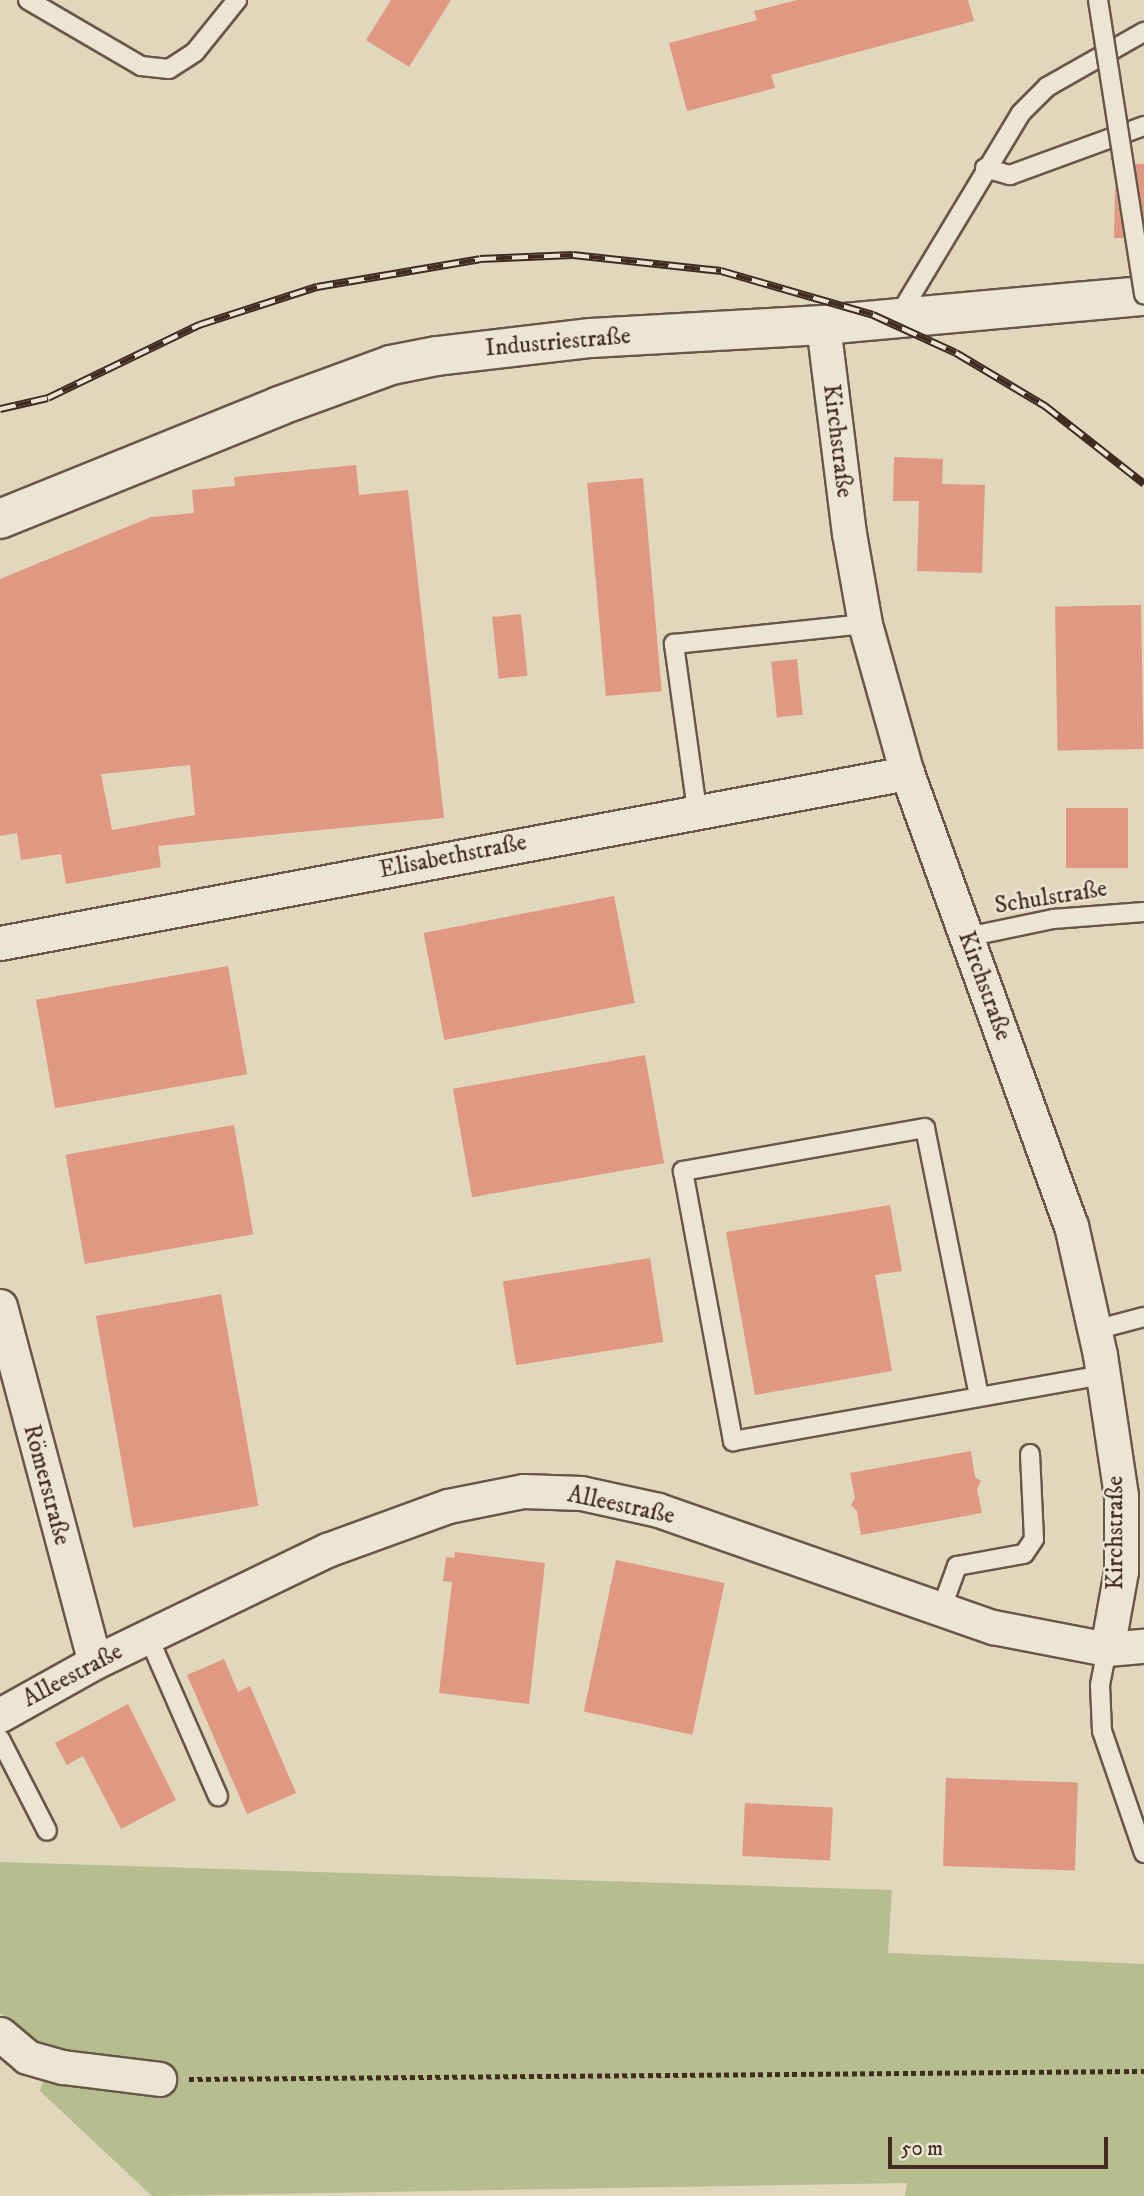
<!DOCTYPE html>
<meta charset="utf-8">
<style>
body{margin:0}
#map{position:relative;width:1144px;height:2196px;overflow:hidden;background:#e1d7bd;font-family:"IM FELL DW Pica",serif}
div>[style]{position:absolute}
.green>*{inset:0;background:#b6bd8f}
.building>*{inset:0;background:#e09882;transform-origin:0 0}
.path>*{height:4.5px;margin-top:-2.25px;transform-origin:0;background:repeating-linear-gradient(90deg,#402c1f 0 5px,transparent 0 8.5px)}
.roads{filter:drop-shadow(2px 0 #685746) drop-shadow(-2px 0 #685746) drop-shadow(0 2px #685746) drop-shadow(0 -2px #685746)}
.lane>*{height:18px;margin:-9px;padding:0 9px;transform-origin:9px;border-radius:9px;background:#ece5d4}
.street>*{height:33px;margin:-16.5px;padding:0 16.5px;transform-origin:16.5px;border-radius:16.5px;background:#ece5d4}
.secondary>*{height:38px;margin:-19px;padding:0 19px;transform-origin:19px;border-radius:19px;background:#ece5d4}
.rail>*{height:8px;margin-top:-4px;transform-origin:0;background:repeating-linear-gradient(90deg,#ece5d4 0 16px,#402c1f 0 32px);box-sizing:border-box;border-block:2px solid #402c1f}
.bridges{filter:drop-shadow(2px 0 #685746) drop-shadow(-2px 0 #685746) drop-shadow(0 2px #685746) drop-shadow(0 -2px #685746)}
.lane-bridge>*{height:18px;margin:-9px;padding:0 9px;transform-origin:9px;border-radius:9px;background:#ece5d4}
span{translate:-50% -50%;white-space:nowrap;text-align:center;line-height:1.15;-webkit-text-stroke:5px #ece5d4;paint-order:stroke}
.street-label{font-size:24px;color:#402c1f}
.scale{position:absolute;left:888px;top:2137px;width:220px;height:32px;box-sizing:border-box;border:4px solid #402c1f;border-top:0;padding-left:9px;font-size:21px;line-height:24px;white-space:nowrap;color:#402c1f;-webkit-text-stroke:5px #ece5d4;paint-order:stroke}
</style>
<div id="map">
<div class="green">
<i style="clip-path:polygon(0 1862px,892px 1890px,888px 1953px,1144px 1964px,1144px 2196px,905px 2196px,907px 2183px,152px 2196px,40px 2091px,49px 2056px,0 2013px)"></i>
</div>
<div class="building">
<i style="clip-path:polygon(391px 0,451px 0,409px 67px,366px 40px)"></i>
<i style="clip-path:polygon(797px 0,968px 0,974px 21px,771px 75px,775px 88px,687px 111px,669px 43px,757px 20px,754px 11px)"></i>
<i style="clip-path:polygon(1135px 164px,1144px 164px,1144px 220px)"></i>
<i style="clip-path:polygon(1115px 185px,1124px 238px,1114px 238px)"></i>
<i style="clip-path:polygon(894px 457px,943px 459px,942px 484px,985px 485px,982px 573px,917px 571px,919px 501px,893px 501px)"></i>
<i style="clip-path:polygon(evenodd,356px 465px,359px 495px,408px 490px,444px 818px,158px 846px,161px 867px,66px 884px,61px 854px,21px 860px,17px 833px,0 836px,0 579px,151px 517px,194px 513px,192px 490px,235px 486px,234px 477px,356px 465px,190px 765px,195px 815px,112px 830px,101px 774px,190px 765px)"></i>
<i style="left:643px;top:478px;width:214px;height:56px;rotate:85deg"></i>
<i style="left:1141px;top:605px;width:144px;height:86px;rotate:89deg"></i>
<i style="left:521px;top:614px;width:62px;height:29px;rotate:84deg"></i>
<i style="left:797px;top:659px;width:56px;height:26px;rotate:84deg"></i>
<i style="left:1128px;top:808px;width:60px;height:62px;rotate:90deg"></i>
<i style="left:614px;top:896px;width:109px;height:194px;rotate:79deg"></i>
<i style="left:228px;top:966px;width:110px;height:195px;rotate:80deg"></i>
<i style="left:645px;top:1055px;width:110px;height:195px;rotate:80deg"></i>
<i style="left:234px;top:1125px;width:111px;height:171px;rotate:80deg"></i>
<i style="clip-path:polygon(890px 1205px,902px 1271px,875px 1275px,892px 1371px,755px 1395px,726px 1232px)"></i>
<i style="left:650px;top:1258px;width:85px;height:149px;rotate:81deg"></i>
<i style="left:221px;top:1294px;width:215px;height:127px;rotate:80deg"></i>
<i style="clip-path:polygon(971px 1451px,975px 1477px,981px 1481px,977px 1489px,982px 1513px,861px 1535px,857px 1511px,851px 1505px,855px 1498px,850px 1473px)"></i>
<i style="clip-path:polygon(455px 1552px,545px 1563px,529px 1704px,439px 1693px,452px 1582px,443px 1581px,446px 1557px,454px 1558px)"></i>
<i style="left:616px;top:1560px;width:111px;height:155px;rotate:12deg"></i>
<i style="clip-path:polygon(224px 1659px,238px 1692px,250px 1686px,296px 1793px,247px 1814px,187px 1675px)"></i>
<i style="clip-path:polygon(128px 1704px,176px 1800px,121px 1829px,83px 1756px,67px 1765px,55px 1743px)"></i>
<i style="left:946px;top:1778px;width:132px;height:88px;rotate:2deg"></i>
<i style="left:745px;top:1803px;width:88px;height:53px;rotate:3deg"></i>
</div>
<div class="path">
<i style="left:189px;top:2079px;width:955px;rotate:-0.48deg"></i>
</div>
<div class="roads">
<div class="lane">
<i style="left:28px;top:0;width:131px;rotate:30.3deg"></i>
<i style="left:141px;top:66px;width:28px;rotate:6deg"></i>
<i style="left:169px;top:69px;width:31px;rotate:-33deg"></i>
<i style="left:195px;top:52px;width:67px;rotate:-51.1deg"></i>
<i style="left:985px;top:168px;width:26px;rotate:16deg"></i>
<i style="left:1010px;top:175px;width:143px;rotate:-20.1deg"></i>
<i style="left:898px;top:317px;width:238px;rotate:-58.9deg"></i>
<i style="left:1021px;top:113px;width:37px;rotate:-45deg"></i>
<i style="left:1047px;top:87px;width:112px;rotate:-29.6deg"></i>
<i style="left:697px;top:810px;width:168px;rotate:-97.9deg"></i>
<i style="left:674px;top:644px;width:192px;rotate:-6deg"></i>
<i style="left:967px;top:937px;width:88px;rotate:-11.8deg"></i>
<i style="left:1053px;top:919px;width:91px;rotate:-4.4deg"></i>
<i style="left:1095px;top:1330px;width:51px;rotate:-14.9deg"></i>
<i style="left:979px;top:1396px;width:273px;rotate:-101.4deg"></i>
<i style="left:925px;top:1128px;width:246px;rotate:169.9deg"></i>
<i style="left:683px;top:1171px;width:275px;rotate:79.5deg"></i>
<i style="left:733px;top:1441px;width:376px;rotate:-10.1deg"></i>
<i style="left:941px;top:1610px;width:47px;rotate:-70deg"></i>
<i style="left:957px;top:1566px;width:68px;rotate:-10.2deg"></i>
<i style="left:1024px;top:1554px;width:18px;rotate:-56deg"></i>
<i style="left:1034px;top:1539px;width:85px;rotate:-92.7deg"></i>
<i style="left:148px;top:1636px;width:175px;rotate:66.4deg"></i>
<i style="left:1107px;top:1649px;width:37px;rotate:101deg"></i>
<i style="left:1100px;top:1685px;width:46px;rotate:87.5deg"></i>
<i style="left:1102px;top:1731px;width:129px;rotate:71deg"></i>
<i style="left:0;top:1739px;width:103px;rotate:62.9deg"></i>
</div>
<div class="street">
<i style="left:823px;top:325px;width:210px;rotate:82.9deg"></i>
<i style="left:849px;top:533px;width:92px;rotate:80deg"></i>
<i style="left:865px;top:624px;width:155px;rotate:74.3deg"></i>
<i style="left:907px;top:773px;width:481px;rotate:70.1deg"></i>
<i style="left:1071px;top:1225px;width:133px;rotate:77.4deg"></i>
<i style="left:1100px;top:1355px;width:142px;rotate:81.5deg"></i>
<i style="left:1121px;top:1495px;width:76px;rotate:90deg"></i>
<i style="left:1121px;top:1571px;width:79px;rotate:100.2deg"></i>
<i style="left:0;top:943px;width:923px;rotate:-10.62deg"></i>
<i style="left:0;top:1306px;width:368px;rotate:75.1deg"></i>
<i style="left:0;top:1715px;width:109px;rotate:-29.2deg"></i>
<i style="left:95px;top:1662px;width:258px;rotate:-25.8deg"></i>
<i style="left:327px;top:1550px;width:129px;rotate:-20deg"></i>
<i style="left:448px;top:1506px;width:76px;rotate:-11.3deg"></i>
<i style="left:523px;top:1491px;width:58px;rotate:2deg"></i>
<i style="left:581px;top:1493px;width:79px;rotate:12.4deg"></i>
<i style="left:658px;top:1510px;width:355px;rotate:19.3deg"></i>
<i style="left:993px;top:1627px;width:116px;rotate:10.9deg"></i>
<i style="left:1107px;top:1649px;width:37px;rotate:-5deg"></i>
<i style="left:0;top:2034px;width:35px;rotate:40deg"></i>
<i style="left:27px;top:2057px;width:37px;rotate:16deg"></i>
<i style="left:63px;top:2067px;width:97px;rotate:7.1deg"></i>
</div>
<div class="secondary">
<i style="left:0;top:519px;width:301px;rotate:-22deg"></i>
<i style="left:279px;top:406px;width:119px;rotate:-20.1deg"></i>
<i style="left:391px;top:365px;width:47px;rotate:-11.1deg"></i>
<i style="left:437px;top:356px;width:155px;rotate:-6.7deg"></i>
<i style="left:591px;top:338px;width:232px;rotate:-3.2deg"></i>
<i style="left:823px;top:325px;width:322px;rotate:-5.2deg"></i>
</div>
</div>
<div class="rail">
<i style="left:0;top:409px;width:49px;rotate:-12.9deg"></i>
<i style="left:48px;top:398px;width:168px;rotate:-25.8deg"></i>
<i style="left:199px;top:325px;width:124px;rotate:-17.9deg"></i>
<i style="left:317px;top:287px;width:165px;rotate:-9.7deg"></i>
<i style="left:480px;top:259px;width:93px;rotate:-2.5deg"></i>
<i style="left:573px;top:255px;width:149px;rotate:6.2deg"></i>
<i style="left:721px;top:271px;width:158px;rotate:16.1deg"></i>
<i style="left:873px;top:315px;width:91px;rotate:24.6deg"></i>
<i style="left:956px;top:353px;width:104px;rotate:30.8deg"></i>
<i style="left:1045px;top:406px;width:126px;rotate:38.2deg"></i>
</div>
<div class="bridges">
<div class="lane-bridge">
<i style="left:1098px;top:0;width:298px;rotate:81.1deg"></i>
</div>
</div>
<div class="street-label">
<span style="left:558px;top:343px;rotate:-5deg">Industriestraße</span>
<span style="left:837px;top:441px;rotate:83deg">Kirchstraße</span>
<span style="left:453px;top:857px;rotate:-11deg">Elisabethstraße</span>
<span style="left:1051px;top:898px;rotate:-9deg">Schulstraße</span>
<span style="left:984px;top:986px;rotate:70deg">Kirchstraße</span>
<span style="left:46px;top:1485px;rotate:75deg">Römerstraße</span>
<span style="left:621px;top:1506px;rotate:12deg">Alleestraße</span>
<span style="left:1116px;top:1533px;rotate:-90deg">Kirchstraße</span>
<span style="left:73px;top:1676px;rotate:-28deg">Alleestraße</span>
</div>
<div class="scale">50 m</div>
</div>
